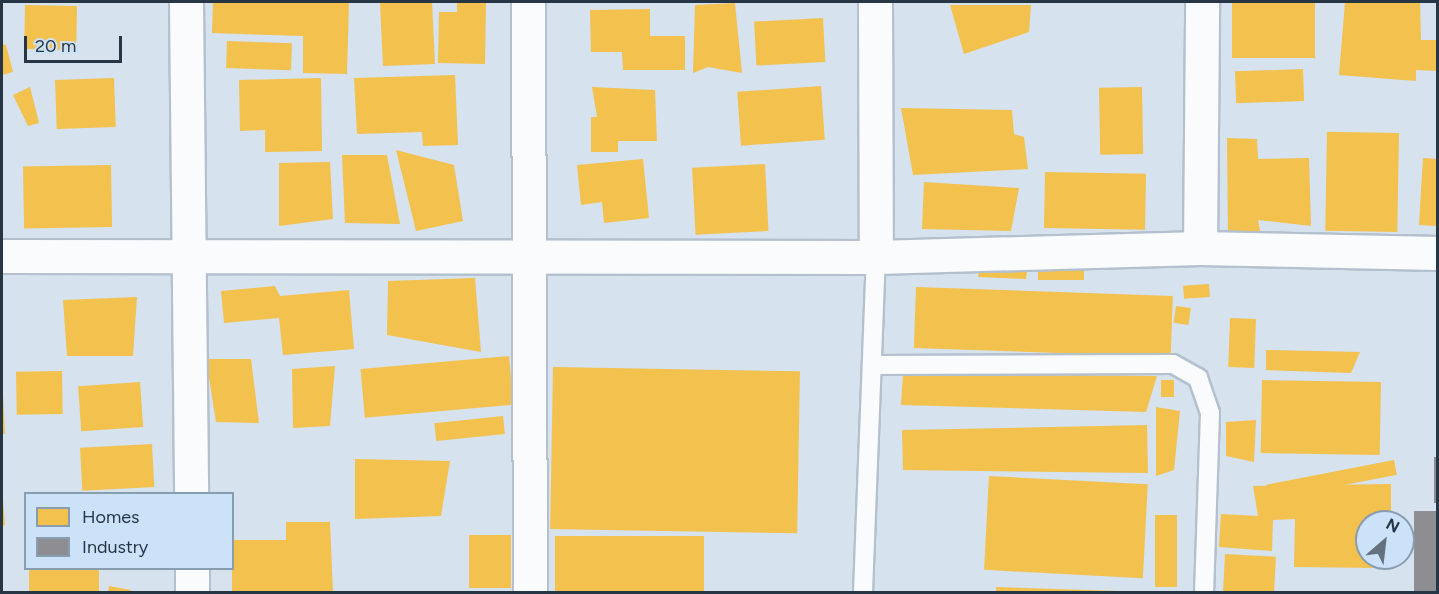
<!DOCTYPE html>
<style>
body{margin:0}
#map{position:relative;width:1439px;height:594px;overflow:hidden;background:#d6e2ee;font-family:Figtree,sans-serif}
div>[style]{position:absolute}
.homes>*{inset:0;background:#f2c14e;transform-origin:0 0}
.industry>*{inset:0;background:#8d8d92;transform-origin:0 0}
.roads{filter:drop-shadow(2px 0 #b4c0cd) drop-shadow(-2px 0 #b4c0cd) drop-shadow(0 2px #b4c0cd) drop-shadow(0 -2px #b4c0cd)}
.service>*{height:18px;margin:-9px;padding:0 9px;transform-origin:9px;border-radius:9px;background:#f9fbfc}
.minor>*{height:33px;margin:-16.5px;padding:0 16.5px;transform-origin:16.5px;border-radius:16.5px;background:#f9fbfc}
span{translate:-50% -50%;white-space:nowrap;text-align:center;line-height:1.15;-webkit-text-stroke:6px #cbe2f9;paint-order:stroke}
.frame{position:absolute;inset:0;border:3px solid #273645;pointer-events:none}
.legend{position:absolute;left:24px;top:492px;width:210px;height:78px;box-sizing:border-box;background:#cbe2f9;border:2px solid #899db1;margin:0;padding:8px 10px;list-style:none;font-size:18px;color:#273645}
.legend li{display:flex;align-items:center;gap:12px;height:30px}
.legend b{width:30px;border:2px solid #899db1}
.north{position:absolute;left:1355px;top:510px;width:60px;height:60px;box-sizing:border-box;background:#cbe2f9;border:2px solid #899db1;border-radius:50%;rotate:28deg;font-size:16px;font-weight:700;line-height:24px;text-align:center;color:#273645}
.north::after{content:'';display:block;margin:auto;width:21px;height:27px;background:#647280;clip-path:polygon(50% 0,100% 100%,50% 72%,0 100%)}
.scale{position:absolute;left:24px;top:36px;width:98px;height:27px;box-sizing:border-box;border:3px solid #273645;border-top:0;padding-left:8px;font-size:18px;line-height:21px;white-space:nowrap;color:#273645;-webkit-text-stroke:4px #cbe2f9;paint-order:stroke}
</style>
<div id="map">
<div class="homes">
<i style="clip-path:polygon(213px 2px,349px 2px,347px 74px,303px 73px,303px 36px,212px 33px)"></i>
<i style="clip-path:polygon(417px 2px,432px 2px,435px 64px,383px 66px,380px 3px)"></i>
<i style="clip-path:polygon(457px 2px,486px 2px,485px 64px,438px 63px,439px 12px,457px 12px)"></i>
<i style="left:1232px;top:2px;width:83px;height:56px"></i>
<i style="clip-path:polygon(1345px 2px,1420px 2px,1421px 40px,1438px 40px,1438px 71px,1416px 70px,1416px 81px,1339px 75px)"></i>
<i style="clip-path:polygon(735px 3px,742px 73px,708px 67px,693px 73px,695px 5px)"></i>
<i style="left:25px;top:5px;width:52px;height:44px;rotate:1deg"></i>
<i style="clip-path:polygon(950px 5px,1031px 5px,1029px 32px,964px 54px)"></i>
<i style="clip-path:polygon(650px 9px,650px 36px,685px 36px,685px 70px,623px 70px,622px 52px,591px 52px,590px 10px)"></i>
<i style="left:823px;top:18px;width:44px;height:69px;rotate:87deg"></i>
<i style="left:227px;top:41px;width:65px;height:27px;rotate:2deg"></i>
<i style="clip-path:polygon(2px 44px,6px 45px,13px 72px,2px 75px)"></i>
<i style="left:1303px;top:69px;width:32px;height:68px;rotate:88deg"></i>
<i style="clip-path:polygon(455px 75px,458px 145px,423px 146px,422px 132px,357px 134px,354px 78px)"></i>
<i style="left:114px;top:78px;width:49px;height:59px;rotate:88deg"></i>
<i style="clip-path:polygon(321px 78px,322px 151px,265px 152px,265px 130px,240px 131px,239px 80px)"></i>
<i style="left:821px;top:86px;width:54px;height:84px;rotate:86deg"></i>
<i style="clip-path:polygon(30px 87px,39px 123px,28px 126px,13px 95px)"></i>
<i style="clip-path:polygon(592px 87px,655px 90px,657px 141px,618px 141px,618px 152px,591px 152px,591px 117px,597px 117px)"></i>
<i style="left:1142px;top:87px;width:67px;height:43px;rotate:89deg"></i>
<i style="clip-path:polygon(901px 108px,1012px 110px,1014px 134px,1024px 137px,1028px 169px,913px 175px)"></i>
<i style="left:1399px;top:133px;width:99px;height:72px;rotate:91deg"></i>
<i style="clip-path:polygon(1227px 138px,1257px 139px,1258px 159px,1309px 158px,1311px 226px,1258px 220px,1262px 240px,1228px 241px)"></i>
<i style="clip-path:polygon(396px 150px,454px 165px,463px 221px,416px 231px)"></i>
<i style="clip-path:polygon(342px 155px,387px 155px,400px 224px,345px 223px)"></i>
<i style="clip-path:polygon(1423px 158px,1438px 159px,1438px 226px,1419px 225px)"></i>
<i style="clip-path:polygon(643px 159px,649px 218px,604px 223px,602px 202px,581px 205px,577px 165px)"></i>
<i style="clip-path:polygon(330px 162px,333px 219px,279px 226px,279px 163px)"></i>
<i style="left:765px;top:164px;width:67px;height:73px;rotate:87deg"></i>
<i style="left:111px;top:165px;width:62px;height:88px;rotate:89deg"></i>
<i style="left:1045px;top:172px;width:101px;height:56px;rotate:1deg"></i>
<i style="clip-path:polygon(924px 182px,1019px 188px,1011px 231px,922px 229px)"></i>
<i style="left:1084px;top:270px;width:10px;height:46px;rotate:90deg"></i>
<i style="clip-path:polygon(979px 271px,1027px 272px,1026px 279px,978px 277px)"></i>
<i style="clip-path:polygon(475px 278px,481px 352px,387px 335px,388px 281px)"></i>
<i style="left:1209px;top:284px;width:13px;height:26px;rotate:86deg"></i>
<i style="clip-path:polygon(275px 286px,280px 296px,349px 290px,354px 349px,283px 355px,279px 318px,224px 323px,221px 291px)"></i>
<i style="left:916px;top:287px;width:257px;height:61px;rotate:2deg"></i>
<i style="clip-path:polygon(137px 297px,133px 356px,67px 356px,63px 300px)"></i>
<i style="left:1176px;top:306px;width:15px;height:17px;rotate:8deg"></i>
<i style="left:1230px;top:318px;width:26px;height:49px;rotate:2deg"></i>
<i style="clip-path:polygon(1266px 350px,1360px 352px,1351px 373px,1266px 370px)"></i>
<i style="left:509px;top:356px;width:49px;height:149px;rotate:85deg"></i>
<i style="clip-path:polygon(206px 359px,251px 359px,259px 423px,216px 422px)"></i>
<i style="clip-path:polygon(335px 366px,330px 426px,293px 428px,292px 369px)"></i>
<i style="left:553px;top:367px;width:247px;height:162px;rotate:1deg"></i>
<i style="left:62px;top:371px;width:43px;height:46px;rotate:89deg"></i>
<i style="clip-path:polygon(903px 374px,1157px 376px,1146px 412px,901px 405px)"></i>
<i style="left:1161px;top:380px;width:13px;height:17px"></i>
<i style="left:1262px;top:380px;width:119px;height:73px;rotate:1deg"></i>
<i style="left:140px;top:382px;width:45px;height:62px;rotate:86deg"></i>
<i style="clip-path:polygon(2px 393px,3px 393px,5px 434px,2px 434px)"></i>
<i style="clip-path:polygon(1156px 407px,1180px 411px,1174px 470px,1156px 476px)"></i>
<i style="left:503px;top:416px;width:18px;height:69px;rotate:84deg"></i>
<i style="clip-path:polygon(1256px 420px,1254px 462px,1226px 456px,1226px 422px)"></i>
<i style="clip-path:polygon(1147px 425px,1148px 473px,903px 470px,902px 430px)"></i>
<i style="left:152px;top:444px;width:43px;height:72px;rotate:87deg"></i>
<i style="clip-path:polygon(355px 459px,450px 461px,441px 516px,355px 519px)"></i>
<i style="left:1394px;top:460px;width:15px;height:130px;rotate:79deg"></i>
<i style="left:989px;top:476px;width:159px;height:94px;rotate:3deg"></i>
<i style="clip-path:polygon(1391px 484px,1391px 522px,1367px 522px,1367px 558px,1377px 558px,1377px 568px,1294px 567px,1295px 519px,1273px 520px,1272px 551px,1219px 547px,1221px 514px,1258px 516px,1253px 486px)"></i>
<i style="clip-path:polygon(3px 499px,5px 525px,2px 526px,2px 500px)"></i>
<i style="left:1155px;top:515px;width:22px;height:72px"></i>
<i style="clip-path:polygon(286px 522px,330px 522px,333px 592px,232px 592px,232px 540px,286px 540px)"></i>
<i style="left:469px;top:535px;width:42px;height:53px"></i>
<i style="left:555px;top:536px;width:149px;height:56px"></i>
<i style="left:1225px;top:554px;width:51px;height:38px;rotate:3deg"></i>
<i style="left:29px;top:568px;width:70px;height:24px"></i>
<i style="clip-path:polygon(109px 586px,131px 590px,131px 592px,108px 592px)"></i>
<i style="clip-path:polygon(996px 587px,1120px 591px,1120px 592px,996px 592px)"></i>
</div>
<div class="industry">
<i style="left:1434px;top:457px;width:4px;height:46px"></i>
<i style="left:1414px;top:511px;width:24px;height:81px"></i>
</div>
<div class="roads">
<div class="service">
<i style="left:872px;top:365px;width:301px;rotate:-0.2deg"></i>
<i style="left:1173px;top:364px;width:29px;rotate:29deg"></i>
<i style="left:1198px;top:378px;width:37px;rotate:71deg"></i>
<i style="left:1210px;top:413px;width:179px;rotate:91.9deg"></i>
<i style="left:863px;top:592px;width:335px;rotate:-87.8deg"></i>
</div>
<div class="minor">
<i style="left:186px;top:2px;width:492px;rotate:89.4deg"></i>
<i style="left:528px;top:2px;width:590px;rotate:89.81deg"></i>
<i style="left:875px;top:2px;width:255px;rotate:89.8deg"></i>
<i style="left:1200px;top:248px;width:246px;rotate:-89.5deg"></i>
<i style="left:2px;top:256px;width:874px;rotate:0.07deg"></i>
<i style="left:876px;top:257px;width:324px;rotate:-1.6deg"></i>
<i style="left:1200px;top:248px;width:238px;rotate:1.2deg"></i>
<i style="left:192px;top:568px;width:24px;rotate:90deg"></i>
</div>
</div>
<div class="frame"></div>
<ul class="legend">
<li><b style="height:16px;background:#f2c14e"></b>Homes</li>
<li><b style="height:16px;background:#8d8d92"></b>Industry</li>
</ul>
<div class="north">N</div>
<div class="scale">20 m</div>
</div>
